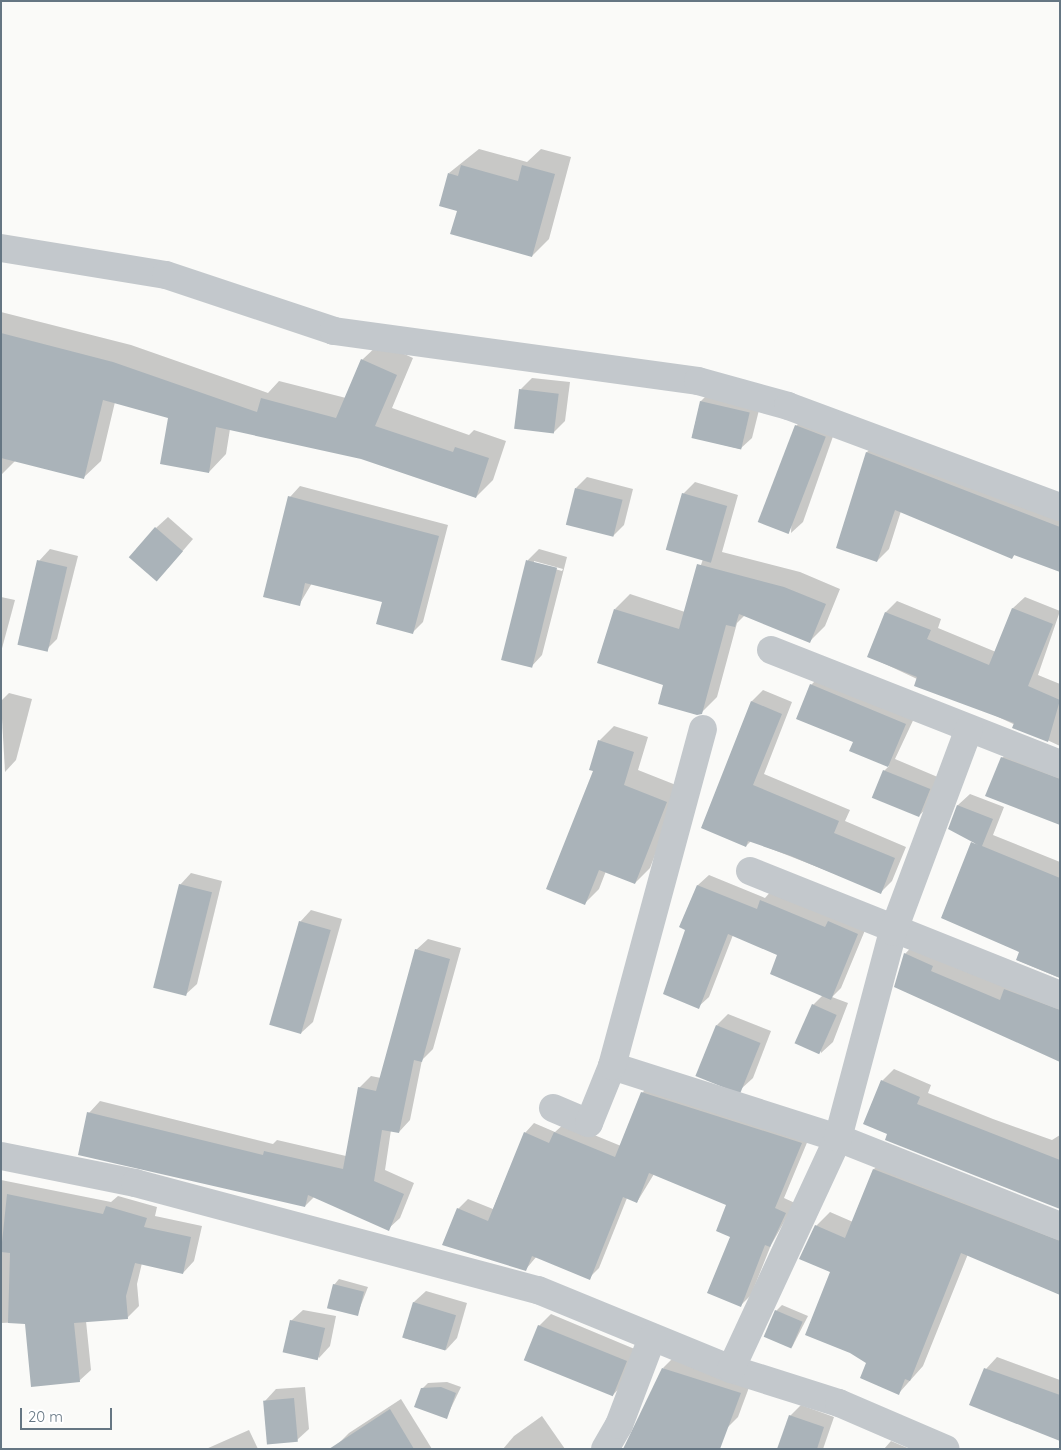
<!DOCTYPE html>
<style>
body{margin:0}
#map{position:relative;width:1061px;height:1450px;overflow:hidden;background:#fafaf8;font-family:Quicksand,sans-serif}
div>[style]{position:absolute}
.shadow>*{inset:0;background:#0003}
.building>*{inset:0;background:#aab3b9;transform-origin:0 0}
.street>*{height:28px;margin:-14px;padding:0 14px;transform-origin:14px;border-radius:14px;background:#c3c8cc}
span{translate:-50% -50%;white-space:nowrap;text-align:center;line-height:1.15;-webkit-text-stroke:5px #fff;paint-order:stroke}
.frame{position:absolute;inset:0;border:2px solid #657683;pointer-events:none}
.scale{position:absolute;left:20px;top:1408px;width:92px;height:22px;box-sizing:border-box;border:2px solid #657683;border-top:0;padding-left:6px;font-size:15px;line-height:18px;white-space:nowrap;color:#657683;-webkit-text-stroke:4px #fff;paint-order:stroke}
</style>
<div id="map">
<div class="shadow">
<i style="clip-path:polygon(479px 149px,527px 162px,541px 149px,571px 157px,549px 239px,532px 256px,449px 173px)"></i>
<i style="clip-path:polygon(1px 312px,131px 345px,268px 393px,279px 381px,346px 398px,362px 360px,380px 343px,413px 358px,392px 408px,469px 435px,474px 430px,506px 441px,493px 480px,476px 497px,361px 458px,230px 429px,226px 454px,209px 472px,169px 417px,115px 402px,101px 461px,83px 478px,16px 460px,2px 474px)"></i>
<i style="clip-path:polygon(532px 378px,570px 382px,565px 421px,553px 433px,521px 389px)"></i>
<i style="clip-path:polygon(712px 390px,761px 402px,752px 438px,740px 449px,692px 437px,701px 401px)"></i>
<i style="clip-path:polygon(808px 414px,837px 425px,803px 522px,791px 533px,796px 426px)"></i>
<i style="clip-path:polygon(879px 441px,1060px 508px,1060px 571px,1015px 554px,1012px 558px,901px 511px,889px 549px,877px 561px,837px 547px,867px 452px)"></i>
<i style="clip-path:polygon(587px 477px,633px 489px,624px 525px,613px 536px,576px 488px)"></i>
<i style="clip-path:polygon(695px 482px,738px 495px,722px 552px,800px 572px,840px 589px,825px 626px,810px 641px,745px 615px,737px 623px,717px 697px,702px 712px,665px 684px,615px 609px,630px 594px,685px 612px,703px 559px,683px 494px)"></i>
<i style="clip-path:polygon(300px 486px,448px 525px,423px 622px,412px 633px,384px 601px,312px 583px,299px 605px,290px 497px)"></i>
<i style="clip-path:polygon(168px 517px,193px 539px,168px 568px,156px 528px)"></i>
<i style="clip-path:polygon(50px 549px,78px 556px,57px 639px,46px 650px,39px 561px)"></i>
<i style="clip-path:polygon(evenodd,539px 549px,567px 557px,542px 655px,531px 667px,528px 560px,539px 549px,534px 561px,563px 569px,562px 571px,534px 563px,534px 561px)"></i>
<i style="clip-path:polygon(1px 597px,15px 600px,1px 652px)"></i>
<i style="clip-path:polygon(1025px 597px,1060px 611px,1038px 675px,1060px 684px,1060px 746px,868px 656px,886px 612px,897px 601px,941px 619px,938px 628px,996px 652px,1013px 608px)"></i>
<i style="clip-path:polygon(823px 673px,917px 712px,895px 759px,940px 778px,930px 804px,919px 816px,884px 771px,889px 766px,851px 750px,854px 741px,798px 719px,811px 685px)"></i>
<i style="clip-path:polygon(763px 690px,792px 702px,764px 774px,850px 810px,845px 821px,906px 847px,892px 881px,881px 892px,751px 841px,746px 846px,752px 701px)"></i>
<i style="clip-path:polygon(9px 693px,32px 699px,16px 760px,5px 772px,1px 701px)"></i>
<i style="clip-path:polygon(614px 726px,648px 737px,638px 770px,681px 787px,650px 868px,635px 883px,606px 871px,599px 889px,584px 904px,599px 741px)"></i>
<i style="clip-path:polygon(1013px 747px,1060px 764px,1060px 824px,1002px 758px)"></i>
<i style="clip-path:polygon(970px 794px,1004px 807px,993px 835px,1060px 862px,1060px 978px,1017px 960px,1021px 952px,974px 841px,950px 829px,958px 805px)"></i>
<i style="clip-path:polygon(191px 873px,222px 881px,197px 984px,185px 995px,180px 885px)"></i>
<i style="clip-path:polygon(709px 875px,765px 898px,772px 890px,868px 923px,841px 988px,832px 997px,848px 1003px,833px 1042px,821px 1053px,813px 1005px,823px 995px,779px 954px,733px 935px,709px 997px,698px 1007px,687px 929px,681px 926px,698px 885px)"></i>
<i style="clip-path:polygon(311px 910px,342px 919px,313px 1022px,301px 1033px,300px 922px)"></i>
<i style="clip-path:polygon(428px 939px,461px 948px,433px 1049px,422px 1060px,410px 1120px,399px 1132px,391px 1130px,385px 1170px,414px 1183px,400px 1218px,388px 1229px,314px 1197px,305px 1206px,89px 1113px,100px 1101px,273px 1144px,277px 1140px,346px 1156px,359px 1088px,371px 1076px,381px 1078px,416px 950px)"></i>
<i style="clip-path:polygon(916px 942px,1060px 996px,1060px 1061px,905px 954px)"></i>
<i style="clip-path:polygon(728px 1014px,771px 1031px,753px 1078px,741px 1089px,717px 1025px)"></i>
<i style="clip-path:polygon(894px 1069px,931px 1085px,928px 1093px,993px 1119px,1052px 1140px,1060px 1135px,1060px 1208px,882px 1081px)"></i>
<i style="clip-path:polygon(652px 1083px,811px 1133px,784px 1198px,795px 1203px,771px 1245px,751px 1295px,741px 1305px,728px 1205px,654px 1174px,637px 1202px,627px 1198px,599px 1268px,589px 1278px,537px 1256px,526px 1269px,458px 1209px,468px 1199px,493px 1209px,525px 1133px,534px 1123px,555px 1132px,565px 1123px,621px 1146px,642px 1093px)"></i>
<i style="clip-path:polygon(888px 1156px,1060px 1227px,1060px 1294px,968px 1254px,923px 1366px,899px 1393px,867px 1362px,816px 1226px,830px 1212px,853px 1222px,874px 1169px)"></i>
<i style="clip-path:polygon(1px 1180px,111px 1202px,118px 1196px,157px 1207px,155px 1216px,202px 1226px,194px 1261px,183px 1273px,142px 1263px,137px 1284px,139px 1306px,127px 1318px,86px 1321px,91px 1370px,79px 1381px,26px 1322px,1px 1323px)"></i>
<i style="clip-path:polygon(339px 1279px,368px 1287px,357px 1315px,334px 1285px)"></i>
<i style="clip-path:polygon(426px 1291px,467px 1303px,457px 1338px,446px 1350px,404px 1338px,414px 1302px)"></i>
<i style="clip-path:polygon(782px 1305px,808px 1316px,792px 1347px,776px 1311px)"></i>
<i style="clip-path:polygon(303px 1310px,336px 1316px,330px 1346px,319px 1358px,291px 1321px)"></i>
<i style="clip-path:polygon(551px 1314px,637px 1350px,624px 1383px,613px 1395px,539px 1326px)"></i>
<i style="clip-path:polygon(674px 1357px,751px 1382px,738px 1417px,727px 1428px,663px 1368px)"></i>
<i style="clip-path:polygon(997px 1357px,1060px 1380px,1060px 1440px,986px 1369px)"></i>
<i style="clip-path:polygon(447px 1382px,461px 1387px,446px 1418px,422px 1389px,428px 1383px)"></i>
<i style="clip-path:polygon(305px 1387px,309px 1429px,297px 1440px,265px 1401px,276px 1389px)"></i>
<i style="clip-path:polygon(401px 1399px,432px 1449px,341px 1449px,338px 1444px,349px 1433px)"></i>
<i style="clip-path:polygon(801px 1405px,834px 1417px,823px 1449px,778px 1449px,790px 1416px)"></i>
<i style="clip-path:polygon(542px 1416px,565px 1449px,503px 1449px,514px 1436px)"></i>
<i style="clip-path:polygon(249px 1430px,258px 1449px,206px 1449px)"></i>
<i style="clip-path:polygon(891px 1441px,910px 1449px,884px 1449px)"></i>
</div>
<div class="building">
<i style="clip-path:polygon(461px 165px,518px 181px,522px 165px,555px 174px,532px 257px,450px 234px,457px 211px,439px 206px,448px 173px,458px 176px)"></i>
<i style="clip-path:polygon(1px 333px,113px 362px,257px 412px,261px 398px,336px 418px,361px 359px,397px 375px,375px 426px,453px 452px,455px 447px,489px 458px,476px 498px,361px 459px,216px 427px,209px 473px,160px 464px,168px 418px,103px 400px,84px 479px,1px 458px)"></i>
<i style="left:519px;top:389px;width:40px;height:40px;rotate:7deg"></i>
<i style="left:700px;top:401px;width:51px;height:38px;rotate:13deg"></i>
<i style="left:795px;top:425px;width:33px;height:104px;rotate:21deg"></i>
<i style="clip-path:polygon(866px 452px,1060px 527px,1060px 572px,1014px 555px,1012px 559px,895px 510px,877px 562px,836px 548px)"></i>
<i style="left:575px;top:488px;width:49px;height:38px;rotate:14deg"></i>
<i style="left:682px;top:493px;width:47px;height:59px;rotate:16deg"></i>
<i style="clip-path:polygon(288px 496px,439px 536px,413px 634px,376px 624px,382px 602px,305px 583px,300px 606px,263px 597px)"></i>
<i style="left:155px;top:527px;width:37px;height:40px;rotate:41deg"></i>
<i style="left:37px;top:560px;width:31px;height:87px;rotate:13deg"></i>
<i style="left:526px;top:560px;width:32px;height:103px;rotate:14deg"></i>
<i style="clip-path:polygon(697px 564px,784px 587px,826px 604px,810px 643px,739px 614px,735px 627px,726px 625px,702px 714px,697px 715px,658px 704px,663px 685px,597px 663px,614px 609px,679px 629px)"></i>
<i style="clip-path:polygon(1012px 608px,1053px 624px,1028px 686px,1060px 700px,1048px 742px,1012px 728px,1014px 723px,914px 686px,917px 677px,867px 657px,885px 612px,931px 630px,927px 639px,989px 665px)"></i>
<i style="clip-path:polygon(810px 684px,906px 724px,888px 767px,849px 751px,853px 742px,796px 719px)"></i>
<i style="clip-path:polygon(751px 701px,782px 714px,753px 785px,839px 821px,834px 833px,895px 858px,881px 894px,791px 856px,748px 841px,746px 847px,701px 828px)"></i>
<i style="clip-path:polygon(598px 740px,634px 752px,624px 785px,667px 802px,635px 884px,599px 870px,585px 905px,546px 889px,593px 771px,589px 770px)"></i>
<i style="clip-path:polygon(1001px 757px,1060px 779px,1060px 825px,985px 796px)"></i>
<i style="left:883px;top:770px;width:51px;height:30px;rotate:22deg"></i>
<i style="clip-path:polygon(957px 805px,993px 819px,982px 846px,1060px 878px,1060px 978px,1016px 960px,1019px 952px,941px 918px,971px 842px,978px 845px,948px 829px)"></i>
<i style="left:179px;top:884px;width:34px;height:107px;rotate:14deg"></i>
<i style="clip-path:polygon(697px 885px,757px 909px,760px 900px,825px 927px,828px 921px,858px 934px,831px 1000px,770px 974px,777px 955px,728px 934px,699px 1009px,663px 994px,685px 930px,679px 927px)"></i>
<i style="left:299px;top:921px;width:33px;height:108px;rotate:16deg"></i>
<i style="clip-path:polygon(415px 949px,450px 959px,422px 1062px,414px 1060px,399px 1133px,382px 1130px,374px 1181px,404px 1194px,389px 1231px,308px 1195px,305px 1207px,78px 1155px,87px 1112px,263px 1155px,264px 1151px,343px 1169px,358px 1087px,376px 1091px)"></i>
<i style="clip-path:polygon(904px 953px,933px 966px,931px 971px,1000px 1000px,1004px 989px,1060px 1010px,1060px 1062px,894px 987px)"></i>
<i style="left:812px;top:1004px;width:27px;height:43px;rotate:24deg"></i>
<i style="left:716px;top:1025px;width:48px;height:55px;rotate:22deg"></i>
<i style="clip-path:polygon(881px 1080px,920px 1097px,917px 1104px,1060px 1160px,1060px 1209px,885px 1140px,887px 1134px,863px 1124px)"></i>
<i style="clip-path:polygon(641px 1092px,802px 1143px,775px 1208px,786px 1213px,770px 1247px,765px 1245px,741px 1307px,707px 1293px,730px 1237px,716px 1231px,726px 1205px,649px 1173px,637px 1203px,623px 1197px,590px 1280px,532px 1256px,526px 1271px,442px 1245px,457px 1208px,488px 1221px,524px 1132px,549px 1143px,554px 1132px,615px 1157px)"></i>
<i style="clip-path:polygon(873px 1169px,1060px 1241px,1060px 1295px,961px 1253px,910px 1381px,905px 1379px,899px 1395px,860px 1378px,866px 1363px,850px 1353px,805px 1335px,830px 1272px,799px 1259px,815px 1225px,845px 1238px)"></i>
<i style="clip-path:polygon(7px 1194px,103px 1214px,106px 1206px,147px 1218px,144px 1227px,191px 1237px,183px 1274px,135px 1263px,126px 1296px,128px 1319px,74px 1323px,80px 1382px,31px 1387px,25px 1324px,8px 1323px,10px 1253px,1px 1252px)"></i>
<i style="left:333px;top:1284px;width:32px;height:25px;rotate:14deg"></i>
<i style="left:413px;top:1302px;width:45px;height:37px;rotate:17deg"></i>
<i style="left:775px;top:1310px;width:30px;height:29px;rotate:23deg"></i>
<i style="left:290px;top:1320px;width:36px;height:33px;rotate:13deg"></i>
<i style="left:538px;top:1325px;width:96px;height:38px;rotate:22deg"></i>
<i style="clip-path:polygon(662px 1368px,741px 1393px,720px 1449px,623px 1449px)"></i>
<i style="clip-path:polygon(984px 1368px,1060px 1395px,1060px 1441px,969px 1405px)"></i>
<i style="clip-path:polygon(441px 1387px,456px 1393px,447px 1419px,414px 1407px,421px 1388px)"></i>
<i style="left:294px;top:1398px;width:44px;height:31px;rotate:85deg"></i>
<i style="clip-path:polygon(390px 1409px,414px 1449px,329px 1449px)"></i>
<i style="clip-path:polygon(789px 1415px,824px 1427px,817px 1449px,777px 1449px)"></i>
</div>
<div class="street">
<i style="left:1px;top:248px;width:167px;rotate:9.3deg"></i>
<i style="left:166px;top:275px;width:177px;rotate:18.4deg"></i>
<i style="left:334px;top:331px;width:367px;rotate:7.8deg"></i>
<i style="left:698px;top:381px;width:93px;rotate:15.5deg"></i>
<i style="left:788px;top:406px;width:290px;rotate:20.4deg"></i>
<i style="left:771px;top:650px;width:311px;rotate:21.5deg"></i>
<i style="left:750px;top:871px;width:334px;rotate:21.8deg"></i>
<i style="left:612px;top:1066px;width:237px;rotate:17.7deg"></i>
<i style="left:838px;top:1138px;width:239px;rotate:21.6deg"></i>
<i style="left:553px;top:1108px;width:39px;rotate:23deg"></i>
<i style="left:589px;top:1123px;width:61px;rotate:-68deg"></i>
<i style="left:612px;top:1066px;width:349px;rotate:-74.9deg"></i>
<i style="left:1px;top:1156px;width:137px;rotate:11.4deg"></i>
<i style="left:135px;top:1183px;width:417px;rotate:14.9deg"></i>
<i style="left:538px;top:1290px;width:209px;rotate:22.3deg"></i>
<i style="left:731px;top:1369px;width:113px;rotate:17.5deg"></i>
<i style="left:839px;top:1403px;width:116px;rotate:23.3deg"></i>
<i style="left:731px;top:1369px;width:255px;rotate:-65.1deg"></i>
<i style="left:838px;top:1138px;width:213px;rotate:-75.1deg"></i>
<i style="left:893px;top:932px;width:217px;rotate:-69.5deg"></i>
<i style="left:605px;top:1449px;width:28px;rotate:-60deg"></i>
<i style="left:619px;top:1425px;width:93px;rotate:-69.2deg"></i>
</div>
<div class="frame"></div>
<div class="scale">20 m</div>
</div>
